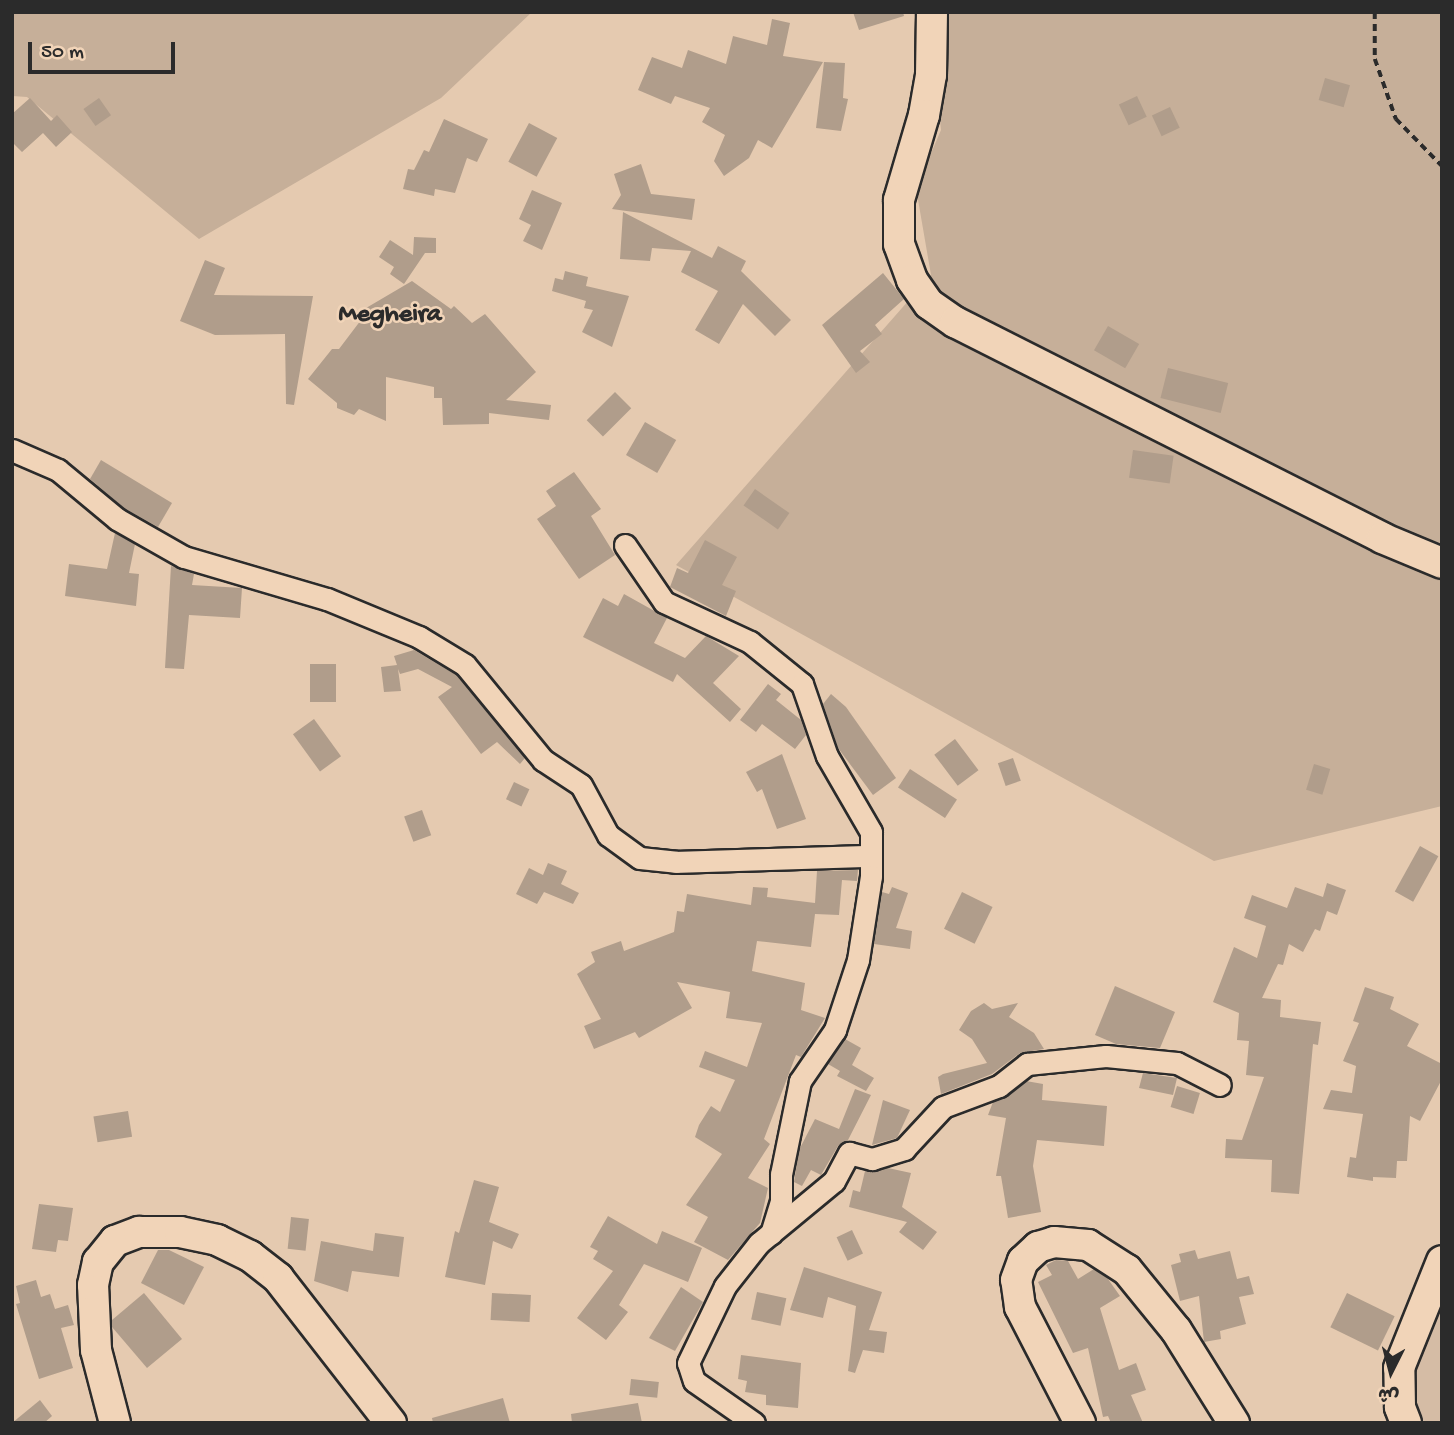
<!DOCTYPE html>
<meta charset="utf-8">
<style>
body{margin:0}
#map{position:relative;width:1454px;height:1435px;overflow:hidden;background:#e5cab0;font-family:"Gochi Hand","Playpen Sans Arabic",sans-serif}
div>[style]{position:absolute}
.built>*{inset:0;background:#d5bca5}
.green>*{inset:0;background:#c6af99}
.building>*{inset:0;background:#b09d8b;transform-origin:0 0}
.path>*{height:3.5px;margin-top:-1.75px;transform-origin:0;background:repeating-linear-gradient(90deg,#2b2b2b 0 7px,transparent 0 12px)}
.roads{filter:drop-shadow(2px 0 #2b2b2b) drop-shadow(-2px 0 #2b2b2b) drop-shadow(0 2px #2b2b2b) drop-shadow(0 -2px #2b2b2b)}
.street>*{height:21px;margin:-10.5px;padding:0 10.5px;transform-origin:10.5px;border-radius:10.5px;background:#f1d4b8}
.secondary>*{height:30px;margin:-15px;padding:0 15px;transform-origin:15px;border-radius:15px;background:#f1d4b8}
span{translate:-50% -50%;white-space:nowrap;text-align:center;line-height:1.15;-webkit-text-stroke:5px #f1d4b8;paint-order:stroke}
.quarter-label{font-size:26px;color:#2b2b2b;font-weight:700}
.frame{position:absolute;inset:0;border:14px solid #2b2b2b;pointer-events:none}
.north{position:absolute;left:1356px;top:1337px;width:70px;height:70px;-webkit-text-stroke:5px #f1d4b8;paint-order:stroke;rotate:186deg;font-size:19px;font-weight:700;line-height:28px;text-align:center;color:#2b2b2b}
.north::after{content:'';display:block;margin:auto;width:24px;height:32px;background:#2b2b2b;clip-path:polygon(50% 0,100% 100%,50% 72%,0 100%)}
.scale{position:absolute;left:28px;top:42px;width:147px;height:32px;box-sizing:border-box;border:4px solid #2b2b2b;border-top:0;padding-left:9px;font-size:21px;line-height:24px;white-space:nowrap;color:#2b2b2b;-webkit-text-stroke:5px #f1d4b8;paint-order:stroke}
</style>
<div id="map">
<div class="built">
<i style="clip-path:polygon(1442px 1303px,1442px 1423px,1410px 1423px,1410px 1367px,1432px 1305px)"></i>
</div>
<div class="green">
<i style="clip-path:polygon(12px 12px,532px 12px,441px 98px,199px 239px,27px 97px,12px 96px)"></i>
<i style="clip-path:polygon(913px 12px,1442px 12px,1442px 806px,1214px 861px,676px 565px,931px 275px,916px 188px,941px 130px,934px 64px)"></i>
</div>
<div class="building">
<i style="clip-path:polygon(853px 12px,903px 12px,904px 16px,859px 30px)"></i>
<i style="clip-path:polygon(772px 19px,790px 23px,783px 56px,823px 62px,772px 148px,758px 140px,749px 158px,724px 176px,714px 161px,725px 135px,702px 122px,710px 108px,675px 96px,671px 104px,638px 90px,652px 57px,682px 68px,688px 50px,726px 64px,733px 36px,767px 45px)"></i>
<i style="clip-path:polygon(824px 62px,845px 63px,843px 98px,848px 99px,841px 131px,816px 128px)"></i>
<i style="left:1325px;top:78px;width:26px;height:23px;rotate:16deg"></i>
<i style="left:1137px;top:96px;width:23px;height:20px;rotate:65deg"></i>
<i style="clip-path:polygon(30px 98px,51px 121px,57px 115px,72px 132px,56px 147px,43px 133px,22px 152px,12px 142px,12px 114px)"></i>
<i style="left:99px;top:98px;width:21px;height:19px;rotate:55deg"></i>
<i style="left:1170px;top:107px;width:23px;height:20px;rotate:65deg"></i>
<i style="clip-path:polygon(444px 119px,488px 139px,477px 162px,467px 158px,455px 193px,435px 189px,434px 196px,403px 189px,408px 169px,414px 170px,424px 150px,429px 152px)"></i>
<i style="left:529px;top:123px;width:32px;height:44px;rotate:28deg"></i>
<i style="clip-path:polygon(641px 164px,651px 194px,695px 199px,692px 220px,612px 209px,621px 195px,614px 174px)"></i>
<i style="clip-path:polygon(532px 190px,562px 203px,542px 250px,523px 241px,531px 225px,519px 219px)"></i>
<i style="clip-path:polygon(623px 212px,712px 258px,718px 246px,746px 261px,741px 271px,791px 320px,775px 336px,743px 304px,719px 344px,695px 330px,718px 291px,681px 272px,691px 251px,652px 248px,650px 261px,620px 259px)"></i>
<i style="clip-path:polygon(414px 237px,436px 238px,436px 253px,425px 253px,404px 284px,390px 274px,394px 267px,379px 257px,390px 240px,413px 255px)"></i>
<i style="clip-path:polygon(205px 260px,225px 268px,214px 295px,313px 296px,294px 405px,286px 404px,285px 334px,215px 335px,180px 321px)"></i>
<i style="clip-path:polygon(565px 271px,588px 277px,586px 286px,629px 296px,612px 347px,582px 332px,593px 310px,584px 308px,586px 301px,552px 291px,555px 278px,563px 280px)"></i>
<i style="clip-path:polygon(883px 273px,904px 299px,875px 325px,882px 334px,860px 351px,870px 362px,856px 373px,822px 325px)"></i>
<i style="clip-path:polygon(412px 281px,451px 309px,454px 306px,472px 323px,485px 314px,536px 372px,506px 400px,551px 405px,549px 420px,489px 413px,489px 424px,443px 425px,442px 398px,434px 398px,434px 387px,386px 377px,386px 421px,359px 409px,354px 415px,337px 408px,337px 403px,308px 379px,332px 349px,339px 349px,364px 316px,361px 311px)"></i>
<i style="left:1108px;top:326px;width:36px;height:28px;rotate:30deg"></i>
<i style="left:1168px;top:368px;width:62px;height:31px;rotate:14deg"></i>
<i style="left:615px;top:392px;width:23px;height:40px;rotate:45deg"></i>
<i style="left:645px;top:422px;width:36px;height:38px;rotate:30deg"></i>
<i style="left:1133px;top:450px;width:41px;height:28px;rotate:8deg"></i>
<i style="clip-path:polygon(101px 460px,172px 503px,158px 527px,124px 508px,90px 479px)"></i>
<i style="clip-path:polygon(574px 472px,601px 509px,591px 516px,615px 555px,579px 579px,537px 519px,556px 506px,546px 491px)"></i>
<i style="left:755px;top:489px;width:42px;height:20px;rotate:35deg"></i>
<i style="clip-path:polygon(115px 533px,135px 544px,129px 573px,139px 574px,136px 606px,65px 596px,69px 564px,107px 569px)"></i>
<i style="clip-path:polygon(705px 540px,737px 557px,722px 585px,736px 591px,726px 616px,670px 587px,677px 568px,688px 573px)"></i>
<i style="clip-path:polygon(171px 566px,194px 574px,192px 585px,242px 588px,240px 618px,189px 615px,184px 669px,165px 668px)"></i>
<i style="clip-path:polygon(624px 594px,667px 618px,654px 643px,685px 658px,706px 636px,739px 656px,713px 683px,741px 709px,730px 722px,677px 674px,673px 682px,583px 637px,603px 598px,618px 606px)"></i>
<i style="clip-path:polygon(414px 650px,456px 675px,525px 758px,520px 764px,497px 742px,481px 754px,438px 697px,452px 687px,418px 669px,400px 674px,398px 669px,401px 691px,384px 692px,381px 667px,397px 665px,394px 656px)"></i>
<i style="left:310px;top:664px;width:26px;height:38px"></i>
<i style="clip-path:polygon(768px 684px,781px 694px,776px 700px,801px 720px,806px 735px,795px 749px,762px 724px,756px 732px,740px 720px)"></i>
<i style="clip-path:polygon(831px 694px,846px 707px,896px 778px,873px 795px,838px 748px,823px 704px)"></i>
<i style="left:314px;top:719px;width:46px;height:26px;rotate:54deg"></i>
<i style="left:955px;top:739px;width:39px;height:26px;rotate:53deg"></i>
<i style="clip-path:polygon(782px 754px,806px 819px,777px 829px,762px 789px,757px 792px,746px 772px)"></i>
<i style="left:1013px;top:758px;width:24px;height:16px;rotate:71deg"></i>
<i style="left:1314px;top:764px;width:17px;height:27px;rotate:17deg"></i>
<i style="left:910px;top:769px;width:56px;height:22px;rotate:33deg"></i>
<i style="left:514px;top:782px;width:17px;height:19px;rotate:25deg"></i>
<i style="left:422px;top:810px;width:27px;height:19px;rotate:70deg"></i>
<i style="left:1420px;top:846px;width:21px;height:52px;rotate:29deg"></i>
<i style="clip-path:polygon(548px 863px,567px 871px,561px 884px,579px 893px,573px 904px,544px 892px,537px 904px,516px 894px,529px 868px,543px 875px)"></i>
<i style="clip-path:polygon(858px 870px,857px 881px,842px 880px,839px 915px,815px 914px,811px 947px,757px 941px,752px 971px,805px 983px,801px 1010px,825px 1018px,801px 1057px,796px 1055px,764px 1139px,770px 1144px,748px 1178px,768px 1188px,760px 1223px,728px 1260px,694px 1242px,708px 1217px,686px 1205px,722px 1154px,695px 1137px,699px 1125px,711px 1106px,720px 1112px,735px 1080px,699px 1067px,705px 1051px,747px 1067px,762px 1023px,726px 1018px,730px 992px,677px 982px,692px 1008px,639px 1038px,635px 1032px,594px 1049px,584px 1026px,601px 1019px,577px 974px,595px 962px,591px 952px,621px 941px,624px 951px,674px 932px,677px 911px,684px 912px,687px 894px,751px 905px,753px 887px,768px 888px,767px 897px,815px 903px,817px 871px)"></i>
<i style="clip-path:polygon(1327px 883px,1346px 890px,1337px 915px,1327px 911px,1320px 931px,1315px 929px,1303px 952px,1289px 944px,1283px 965px,1278px 964px,1262px 998px,1281px 1000px,1280px 1017px,1321px 1022px,1318px 1045px,1313px 1044px,1299px 1194px,1271px 1192px,1272px 1160px,1225px 1158px,1226px 1139px,1242px 1140px,1264px 1077px,1246px 1075px,1249px 1041px,1237px 1040px,1239px 1013px,1213px 1002px,1234px 947px,1257px 958px,1266px 926px,1244px 918px,1252px 895px,1287px 908px,1295px 887px,1323px 897px)"></i>
<i style="clip-path:polygon(892px 887px,908px 893px,896px 928px,912px 931px,910px 949px,874px 944px,882px 892px,889px 894px)"></i>
<i style="left:962px;top:892px;width:34px;height:41px;rotate:26deg"></i>
<i style="clip-path:polygon(1115px 986px,1175px 1012px,1160px 1048px,1116px 1044px,1095px 1035px)"></i>
<i style="clip-path:polygon(1365px 987px,1394px 997px,1390px 1009px,1419px 1024px,1407px 1046px,1442px 1064px,1442px 1079px,1420px 1121px,1410px 1116px,1407px 1161px,1397px 1161px,1396px 1178px,1373px 1177px,1373px 1181px,1347px 1177px,1350px 1157px,1356px 1158px,1363px 1114px,1323px 1109px,1331px 1090px,1352px 1093px,1356px 1066px,1343px 1061px,1359px 1023px,1353px 1021px)"></i>
<i style="clip-path:polygon(984px 1003px,992px 1009px,1018px 1003px,1009px 1017px,1034px 1033px,1044px 1049px,1020px 1053px,992px 1074px,941px 1094px,938px 1077px,943px 1074px,987px 1063px,972px 1039px,959px 1030px,971px 1011px)"></i>
<i style="clip-path:polygon(845px 1039px,861px 1048px,852px 1065px,874px 1078px,866px 1091px,837px 1076px,840px 1071px,828px 1064px)"></i>
<i style="clip-path:polygon(1143px 1073px,1177px 1078px,1173px 1095px,1139px 1088px)"></i>
<i style="clip-path:polygon(1026px 1081px,1043px 1084px,1042px 1100px,1107px 1106px,1104px 1146px,1037px 1140px,1033px 1166px,1041px 1212px,1008px 1218px,1001px 1176px,996px 1176px,1006px 1118px,988px 1115px,993px 1102px)"></i>
<i style="left:1177px;top:1086px;width:24px;height:22px;rotate:17deg"></i>
<i style="clip-path:polygon(855px 1089px,871px 1095px,848px 1140px,838px 1146px,821px 1175px,811px 1170px,802px 1186px,794px 1182px,799px 1150px,815px 1119px,839px 1129px)"></i>
<i style="clip-path:polygon(883px 1100px,910px 1110px,897px 1138px,872px 1145px)"></i>
<i style="left:128px;top:1111px;width:26px;height:35px;rotate:81deg"></i>
<i style="clip-path:polygon(888px 1168px,911px 1173px,902px 1207px,937px 1232px,923px 1250px,899px 1232px,907px 1222px,849px 1207px,853px 1190px,860px 1192px,865px 1171px)"></i>
<i style="clip-path:polygon(474px 1180px,499px 1187px,489px 1222px,519px 1234px,512px 1249px,493px 1241px,485px 1285px,445px 1277px,455px 1231px,459px 1233px)"></i>
<i style="clip-path:polygon(39px 1204px,73px 1208px,68px 1241px,58px 1240px,56px 1252px,32px 1249px)"></i>
<i style="clip-path:polygon(608px 1216px,657px 1244px,662px 1231px,702px 1248px,688px 1282px,644px 1264px,619px 1305px,628px 1312px,606px 1340px,577px 1318px,613px 1271px,593px 1259px,598px 1251px,590px 1247px)"></i>
<i style="left:291px;top:1217px;width:18px;height:32px;rotate:6deg"></i>
<i style="left:852px;top:1230px;width:26px;height:17px;rotate:65deg"></i>
<i style="clip-path:polygon(375px 1233px,404px 1237px,399px 1277px,352px 1271px,348px 1292px,314px 1281px,321px 1241px,373px 1251px)"></i>
<i style="clip-path:polygon(158px 1250px,169px 1250px,204px 1267px,184px 1305px,141px 1283px)"></i>
<i style="clip-path:polygon(1195px 1250px,1198px 1259px,1230px 1251px,1237px 1279px,1249px 1276px,1254px 1294px,1239px 1297px,1246px 1324px,1220px 1331px,1221px 1339px,1204px 1342px,1199px 1296px,1180px 1301px,1171px 1265px,1181px 1262px,1179px 1254px)"></i>
<i style="clip-path:polygon(1056px 1260px,1068px 1261px,1078px 1279px,1094px 1269px,1108px 1279px,1120px 1296px,1100px 1308px,1119px 1370px,1136px 1363px,1146px 1390px,1131px 1395px,1143px 1423px,1111px 1423px,1108px 1416px,1103px 1417px,1088px 1348px,1073px 1353px,1038px 1282px,1052px 1275px,1046px 1265px)"></i>
<i style="clip-path:polygon(804px 1267px,882px 1292px,869px 1330px,887px 1332px,884px 1353px,863px 1350px,855px 1373px,848px 1371px,856px 1306px,828px 1297px,823px 1318px,790px 1310px)"></i>
<i style="clip-path:polygon(36px 1280px,41px 1297px,50px 1294px,55px 1309px,68px 1305px,74px 1325px,61px 1328px,73px 1368px,39px 1379px,16px 1304px,20px 1303px,16px 1286px)"></i>
<i style="clip-path:polygon(681px 1287px,703px 1302px,675px 1351px,649px 1338px)"></i>
<i style="left:757px;top:1292px;width:30px;height:28px;rotate:12deg"></i>
<i style="clip-path:polygon(144px 1293px,182px 1339px,147px 1368px,112px 1327px,112px 1320px)"></i>
<i style="left:492px;top:1293px;width:39px;height:27px;rotate:3deg"></i>
<i style="left:1347px;top:1293px;width:53px;height:38px;rotate:26deg"></i>
<i style="clip-path:polygon(741px 1355px,801px 1363px,798px 1408px,766px 1405px,766px 1395px,745px 1392px,747px 1381px,738px 1379px)"></i>
<i style="left:631px;top:1379px;width:28px;height:16px;rotate:6deg"></i>
<i style="clip-path:polygon(503px 1398px,510px 1423px,433px 1423px,432px 1418px)"></i>
<i style="clip-path:polygon(40px 1400px,52px 1416px,44px 1423px,12px 1423px)"></i>
<i style="clip-path:polygon(638px 1403px,642px 1423px,572px 1423px,571px 1414px)"></i>
</div>
<div class="path">
<i style="left:1375px;top:12px;width:47px;rotate:90deg"></i>
<i style="left:1375px;top:59px;width:64px;rotate:70.7deg"></i>
<i style="left:1396px;top:119px;width:66px;rotate:45.6deg"></i>
</div>
<div class="roads">
<div class="street">
<i style="left:12px;top:450px;width:50px;rotate:23.5deg"></i>
<i style="left:58px;top:470px;width:77px;rotate:39.7deg"></i>
<i style="left:117px;top:519px;width:77px;rotate:29.6deg"></i>
<i style="left:184px;top:557px;width:149px;rotate:16.4deg"></i>
<i style="left:327px;top:599px;width:100px;rotate:22.4deg"></i>
<i style="left:419px;top:637px;width:54px;rotate:31.3deg"></i>
<i style="left:465px;top:665px;width:123px;rotate:50.6deg"></i>
<i style="left:543px;top:760px;width:45px;rotate:33.3deg"></i>
<i style="left:581px;top:785px;width:57px;rotate:61.6deg"></i>
<i style="left:608px;top:835px;width:39px;rotate:36deg"></i>
<i style="left:640px;top:858px;width:36px;rotate:6deg"></i>
<i style="left:676px;top:862px;width:194px;rotate:-1.8deg"></i>
<i style="left:625px;top:545px;width:69px;rotate:55.6deg"></i>
<i style="left:664px;top:602px;width:95px;rotate:24.9deg"></i>
<i style="left:750px;top:642px;width:67px;rotate:38.9deg"></i>
<i style="left:802px;top:684px;width:76px;rotate:70.9deg"></i>
<i style="left:827px;top:756px;width:88px;rotate:59.9deg"></i>
<i style="left:871px;top:832px;width:44px;rotate:90deg"></i>
<i style="left:871px;top:876px;width:85px;rotate:98.8deg"></i>
<i style="left:858px;top:960px;width:74px;rotate:108.2deg"></i>
<i style="left:835px;top:1030px;width:62px;rotate:124.5deg"></i>
<i style="left:800px;top:1081px;width:95px;rotate:101.5deg"></i>
<i style="left:781px;top:1174px;width:27px;rotate:90deg"></i>
<i style="left:781px;top:1201px;width:34px;rotate:107deg"></i>
<i style="left:754px;top:1423px;width:73px;rotate:-145deg"></i>
<i style="left:694px;top:1381px;width:19px;rotate:-108deg"></i>
<i style="left:688px;top:1363px;width:85px;rotate:-64.3deg"></i>
<i style="left:725px;top:1286px;width:55px;rotate:-51.7deg"></i>
<i style="left:759px;top:1243px;width:97px;rotate:-39.6deg"></i>
<i style="left:834px;top:1181px;width:32px;rotate:-62deg"></i>
<i style="left:849px;top:1153px;width:24px;rotate:15deg"></i>
<i style="left:872px;top:1159px;width:34px;rotate:-17deg"></i>
<i style="left:904px;top:1149px;width:57px;rotate:-47.1deg"></i>
<i style="left:943px;top:1107px;width:60px;rotate:-20.6deg"></i>
<i style="left:999px;top:1086px;width:36px;rotate:-38deg"></i>
<i style="left:1027px;top:1064px;width:79px;rotate:-5.8deg"></i>
<i style="left:1106px;top:1056px;width:71px;rotate:5.6deg"></i>
<i style="left:1177px;top:1063px;width:48px;rotate:27.1deg"></i>
</div>
<div class="secondary">
<i style="left:932px;top:12px;width:63px;rotate:90.9deg"></i>
<i style="left:931px;top:75px;width:41px;rotate:99.9deg"></i>
<i style="left:924px;top:115px;width:89px;rotate:106.4deg"></i>
<i style="left:899px;top:200px;width:44px;rotate:90deg"></i>
<i style="left:899px;top:244px;width:38px;rotate:70deg"></i>
<i style="left:912px;top:280px;width:29px;rotate:55deg"></i>
<i style="left:929px;top:304px;width:32px;rotate:35deg"></i>
<i style="left:955px;top:322px;width:479px;rotate:26.8deg"></i>
<i style="left:1382px;top:538px;width:65px;rotate:22.6deg"></i>
<i style="left:115px;top:1423px;width:75px;rotate:-104.6deg"></i>
<i style="left:96px;top:1350px;width:65px;rotate:-92.6deg"></i>
<i style="left:93px;top:1285px;width:24px;rotate:-78deg"></i>
<i style="left:98px;top:1262px;width:27px;rotate:-51deg"></i>
<i style="left:115px;top:1241px;width:26px;rotate:-21deg"></i>
<i style="left:139px;top:1232px;width:41px"></i>
<i style="left:180px;top:1232px;width:38px;rotate:12deg"></i>
<i style="left:217px;top:1240px;width:37px;rotate:26deg"></i>
<i style="left:250px;top:1256px;width:36px;rotate:38deg"></i>
<i style="left:278px;top:1278px;width:184px;rotate:52.1deg"></i>
<i style="left:1080px;top:1423px;width:131px;rotate:-117.3deg"></i>
<i style="left:1020px;top:1307px;width:27px;rotate:-98deg"></i>
<i style="left:1016px;top:1280px;width:20px;rotate:-70deg"></i>
<i style="left:1023px;top:1261px;width:21px;rotate:-43deg"></i>
<i style="left:1038px;top:1247px;width:17px;rotate:-17deg"></i>
<i style="left:1054px;top:1242px;width:34px;rotate:5deg"></i>
<i style="left:1088px;top:1245px;width:46px;rotate:32.7deg"></i>
<i style="left:1127px;top:1270px;width:77px;rotate:50.8deg"></i>
<i style="left:1176px;top:1330px;width:110px;rotate:58.1deg"></i>
<i style="left:1406px;top:1423px;width:17px;rotate:-111deg"></i>
<i style="left:1400px;top:1407px;width:39px;rotate:-91deg"></i>
<i style="left:1399px;top:1368px;width:115px;rotate:-68.1deg"></i>
</div>
</div>
<div class="quarter-label">
<span style="left:390px;top:316px">Megheira</span>
</div>
<div class="frame"></div>
<div class="north">ش</div>
<div class="scale">50 m</div>
</div>
